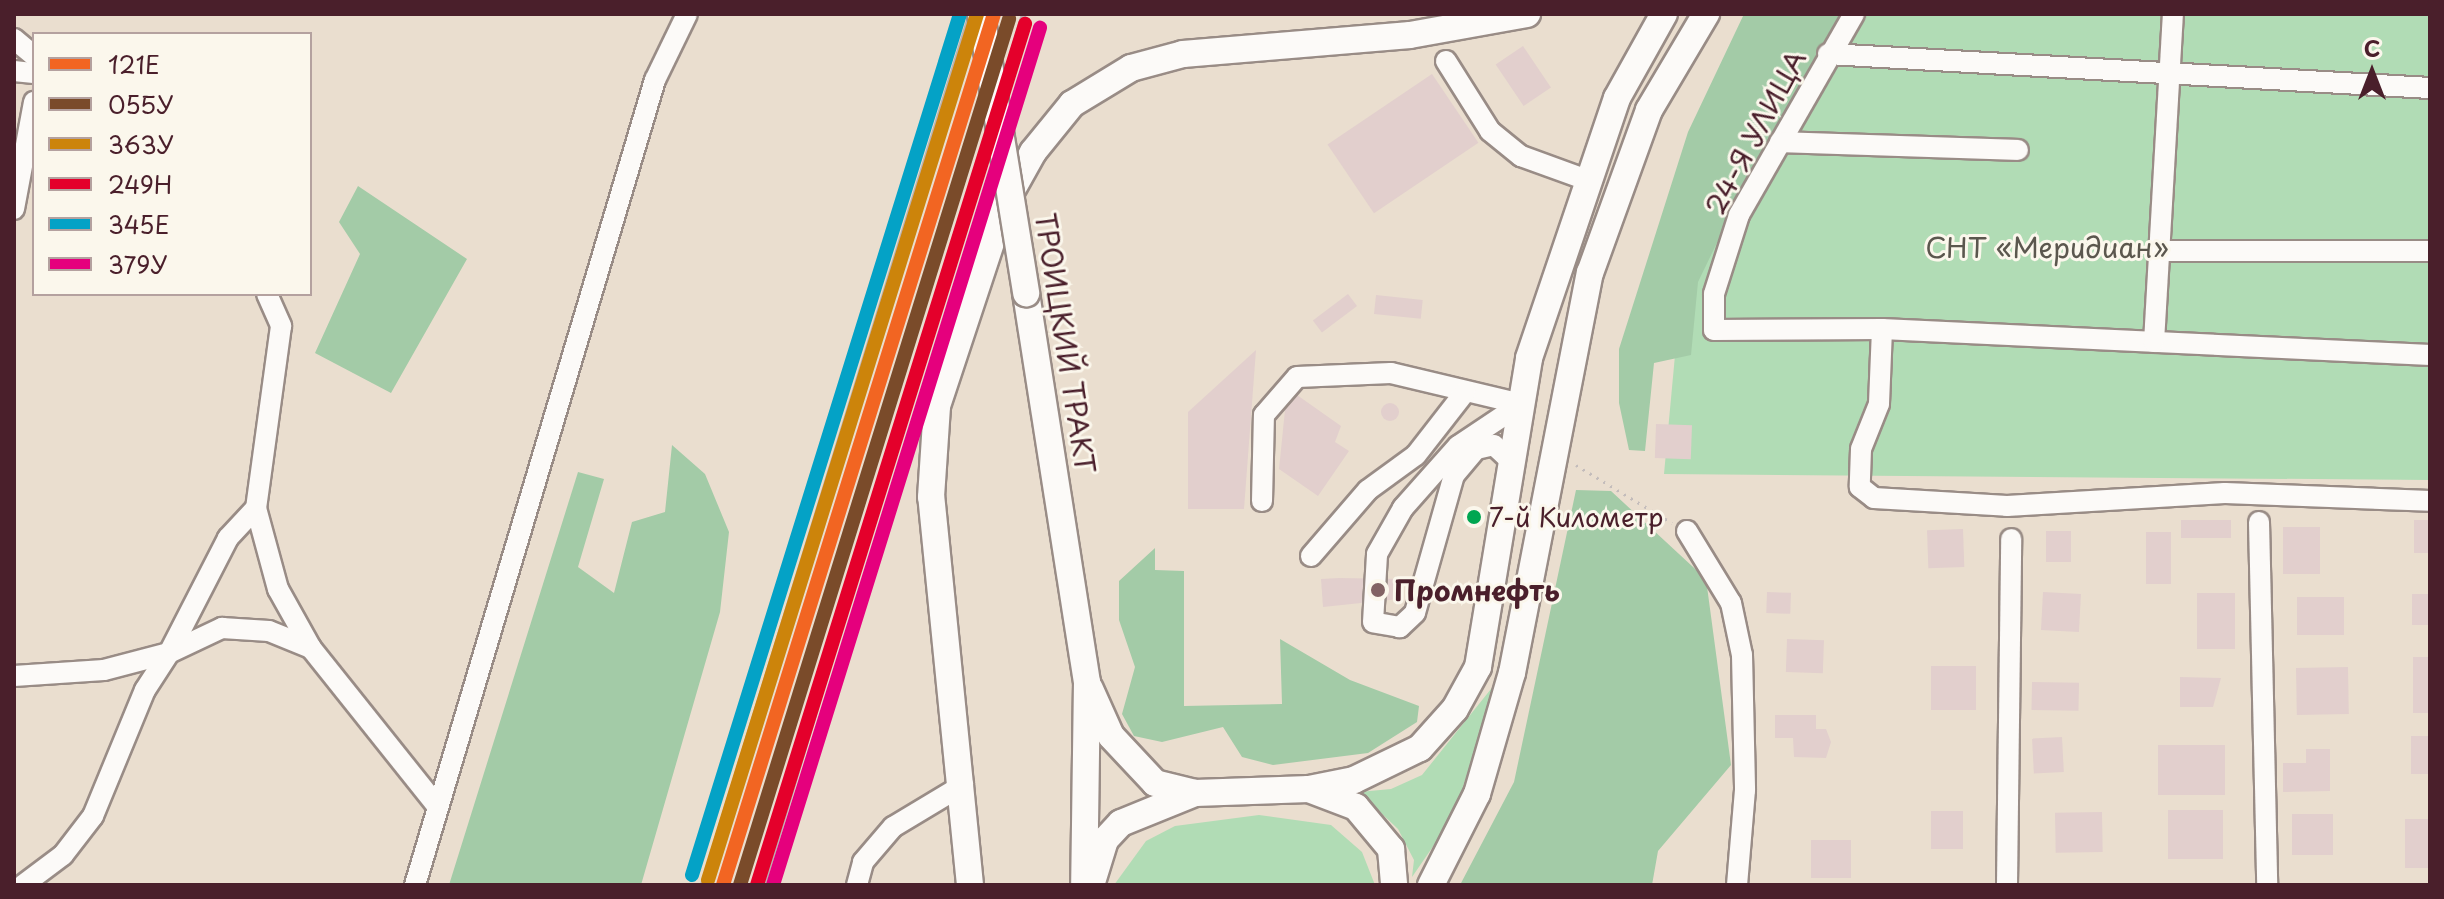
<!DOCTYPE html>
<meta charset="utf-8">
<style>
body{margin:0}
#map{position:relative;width:2444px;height:899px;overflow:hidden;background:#eadecf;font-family:"Playpen Sans",sans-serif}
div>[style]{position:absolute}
.green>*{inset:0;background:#b1dcb5}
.forest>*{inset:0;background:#a3cba7}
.building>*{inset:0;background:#e2cfcd;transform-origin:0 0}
.round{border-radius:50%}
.path>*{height:3px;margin-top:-1.5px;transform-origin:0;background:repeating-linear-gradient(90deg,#c3bcbb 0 2px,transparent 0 8px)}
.roads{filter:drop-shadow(2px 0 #998c86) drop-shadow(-2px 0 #998c86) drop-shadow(0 2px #998c86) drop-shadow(0 -2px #998c86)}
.minor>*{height:20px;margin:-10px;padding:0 10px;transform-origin:10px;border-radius:10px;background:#fcfaf8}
.major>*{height:26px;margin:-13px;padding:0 13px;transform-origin:13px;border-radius:13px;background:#fcfaf8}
.rail>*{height:6px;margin:-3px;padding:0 3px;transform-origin:3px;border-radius:3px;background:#bab3b2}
.bridges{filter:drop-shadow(2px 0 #998c86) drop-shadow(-2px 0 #998c86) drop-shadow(0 2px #998c86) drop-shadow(0 -2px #998c86)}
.major-bridge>*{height:26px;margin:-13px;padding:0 13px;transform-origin:13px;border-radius:13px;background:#fcfaf8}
.rail-1>*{height:14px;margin:-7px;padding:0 7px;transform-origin:7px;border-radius:7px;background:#f26522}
.rail-2>*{height:14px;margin:-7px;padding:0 7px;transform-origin:7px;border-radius:7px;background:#7a4b2a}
.rail-3>*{height:14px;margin:-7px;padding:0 7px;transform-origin:7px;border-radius:7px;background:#cc840b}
.rail-4>*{height:14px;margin:-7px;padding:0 7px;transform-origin:7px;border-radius:7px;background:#e4002b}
.rail-5>*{height:14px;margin:-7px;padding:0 7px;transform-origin:7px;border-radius:7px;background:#04a2c6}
.rail-6>*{height:14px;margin:-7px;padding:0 7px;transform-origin:7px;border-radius:7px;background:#e5007d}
.dots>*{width:22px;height:22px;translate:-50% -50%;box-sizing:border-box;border:4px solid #fbf7ec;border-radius:50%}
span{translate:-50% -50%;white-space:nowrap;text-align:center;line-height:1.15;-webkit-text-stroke:6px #fbf7ec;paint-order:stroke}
.bus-label{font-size:26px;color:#4a1f2b}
.left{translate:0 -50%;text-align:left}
.street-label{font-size:28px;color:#4a1f2b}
.park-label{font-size:28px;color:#5b574e}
.poi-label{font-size:28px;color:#4a1f2b;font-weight:700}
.frame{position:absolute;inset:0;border:16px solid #4a1f2b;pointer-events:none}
.legend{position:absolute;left:32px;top:32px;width:280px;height:264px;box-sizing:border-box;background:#fbf7ec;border:2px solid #b4a19f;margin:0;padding:10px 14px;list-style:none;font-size:24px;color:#4a1f2b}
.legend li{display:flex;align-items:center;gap:16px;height:40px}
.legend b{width:40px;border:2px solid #b4a19f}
.north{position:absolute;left:2332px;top:32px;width:80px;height:80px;-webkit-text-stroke:6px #fbf7ec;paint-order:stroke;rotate:0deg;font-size:22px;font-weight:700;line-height:32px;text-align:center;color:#4a1f2b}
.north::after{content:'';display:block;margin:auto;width:28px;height:36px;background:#4a1f2b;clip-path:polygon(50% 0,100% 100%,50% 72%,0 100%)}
</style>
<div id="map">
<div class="green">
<i style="clip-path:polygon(1820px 14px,2430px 14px,2430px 480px,1664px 474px,1688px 215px)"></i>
<i style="clip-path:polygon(1495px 684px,1454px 816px,1412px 877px,1414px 860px,1398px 829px,1359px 792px,1391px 789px,1422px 775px)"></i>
<i style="clip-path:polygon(1259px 815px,1331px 825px,1362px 852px,1375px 885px,1114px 885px,1146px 841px,1175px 826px)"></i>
</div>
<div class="forest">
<i style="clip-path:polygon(1744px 14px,1861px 14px,1728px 220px,1698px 282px,1691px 355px,1654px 363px,1645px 451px,1629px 450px,1619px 403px,1619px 349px,1688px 132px)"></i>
<i style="clip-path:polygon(358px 186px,467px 259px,391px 393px,315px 353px,360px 254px,339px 222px)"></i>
<i style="clip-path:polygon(672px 445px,705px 474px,729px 532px,720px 612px,641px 885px,449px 885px,578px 472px,604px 479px,578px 567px,614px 593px,632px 522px,665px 512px)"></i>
<i style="clip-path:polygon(1576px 490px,1611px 491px,1706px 579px,1731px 765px,1658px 851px,1652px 885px,1460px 885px,1514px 782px)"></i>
<i style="clip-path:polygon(1155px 548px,1155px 570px,1184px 571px,1184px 706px,1282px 704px,1280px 639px,1350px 680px,1419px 706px,1417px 722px,1368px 753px,1273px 765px,1242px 757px,1223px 727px,1162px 742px,1134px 736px,1122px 714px,1135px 667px,1119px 620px,1119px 581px)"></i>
</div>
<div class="building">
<i style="left:1523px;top:46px;width:50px;height:33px;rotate:56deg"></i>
<i style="left:1432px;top:74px;width:83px;height:126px;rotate:56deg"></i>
<i style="left:1348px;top:294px;width:15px;height:44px;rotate:53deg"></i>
<i style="left:1376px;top:295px;width:47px;height:19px;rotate:6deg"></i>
<i style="clip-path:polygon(1256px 350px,1244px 509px,1188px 509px,1188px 412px)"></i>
<i style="clip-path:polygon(1297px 395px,1341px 426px,1335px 442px,1349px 451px,1318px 496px,1279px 469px,1285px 410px)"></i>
<i class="round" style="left:1381px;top:403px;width:18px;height:18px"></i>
<i style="left:1656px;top:424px;width:36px;height:34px;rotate:2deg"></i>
<i style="left:2181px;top:520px;width:50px;height:18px"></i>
<i style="left:2414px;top:520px;width:16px;height:33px"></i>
<i style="left:2320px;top:527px;width:47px;height:37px;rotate:90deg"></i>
<i style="left:1963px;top:529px;width:38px;height:36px;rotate:88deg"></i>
<i style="left:2046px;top:531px;width:25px;height:31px"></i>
<i style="left:2146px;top:532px;width:25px;height:52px"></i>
<i style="clip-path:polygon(1339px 578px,1398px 579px,1399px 599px,1323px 607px,1321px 579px)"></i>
<i style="left:1767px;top:592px;width:24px;height:21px;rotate:2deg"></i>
<i style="left:2043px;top:592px;width:38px;height:38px;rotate:3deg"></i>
<i style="left:2197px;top:593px;width:38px;height:56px"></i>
<i style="left:2412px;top:594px;width:18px;height:31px"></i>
<i style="left:2297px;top:597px;width:47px;height:38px"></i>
<i style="left:1787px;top:639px;width:37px;height:33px;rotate:2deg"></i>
<i style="left:2413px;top:657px;width:17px;height:56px"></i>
<i style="left:1931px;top:666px;width:45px;height:44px"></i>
<i style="left:2348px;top:667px;width:47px;height:52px;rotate:89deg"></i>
<i style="clip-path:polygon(2180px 677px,2221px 678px,2213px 707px,2180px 707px)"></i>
<i style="left:2032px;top:682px;width:47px;height:28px;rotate:1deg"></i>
<i style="clip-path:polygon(1775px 715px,1816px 715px,1816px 729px,1826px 729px,1831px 742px,1826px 758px,1794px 757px,1793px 738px,1775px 738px)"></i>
<i style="left:2411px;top:736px;width:19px;height:38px"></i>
<i style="left:2062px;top:737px;width:35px;height:30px;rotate:87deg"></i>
<i style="left:2225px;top:745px;width:50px;height:67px;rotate:90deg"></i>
<i style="clip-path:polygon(2306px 749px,2330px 749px,2330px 791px,2283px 792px,2283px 763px,2306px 763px)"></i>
<i style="left:2223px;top:810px;width:49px;height:55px;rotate:90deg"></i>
<i style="left:1931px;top:811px;width:32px;height:38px"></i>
<i style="left:2102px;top:812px;width:40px;height:47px;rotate:89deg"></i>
<i style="left:2333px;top:814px;width:41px;height:41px;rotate:90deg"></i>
<i style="left:2405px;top:819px;width:25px;height:49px"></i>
<i style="left:1811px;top:840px;width:40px;height:38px"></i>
</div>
<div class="path">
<i style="left:1576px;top:465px;width:112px;rotate:31.1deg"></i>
</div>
<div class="roads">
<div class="minor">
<i style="left:1854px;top:14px;width:232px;rotate:119.8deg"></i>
<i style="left:1739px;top:215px;width:83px;rotate:107.6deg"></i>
<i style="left:1714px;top:294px;width:36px;rotate:90deg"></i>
<i style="left:1714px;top:330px;width:168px;rotate:-0.3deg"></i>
<i style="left:1882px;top:329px;width:549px;rotate:2.72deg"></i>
<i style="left:14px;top:39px;width:26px;rotate:40deg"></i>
<i style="left:1828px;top:54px;width:603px;rotate:3.23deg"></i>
<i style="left:1446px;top:61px;width:83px;rotate:57.8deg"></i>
<i style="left:1490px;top:131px;width:40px;rotate:39deg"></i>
<i style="left:1521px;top:156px;width:70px;rotate:20deg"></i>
<i style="left:14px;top:71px;width:20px;rotate:6deg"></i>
<i style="left:1780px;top:142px;width:238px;rotate:1.9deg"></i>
<i style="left:14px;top:209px;width:109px;rotate:-79.4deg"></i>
<i style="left:2159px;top:251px;width:271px"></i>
<i style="left:267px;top:294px;width:35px;rotate:66deg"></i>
<i style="left:281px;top:326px;width:184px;rotate:97.8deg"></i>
<i style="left:256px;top:508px;width:84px;rotate:74.8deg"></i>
<i style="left:278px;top:589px;width:68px;rotate:60.8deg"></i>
<i style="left:311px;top:648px;width:203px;rotate:51.4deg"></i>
<i style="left:1882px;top:329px;width:75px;rotate:92.3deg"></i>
<i style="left:1879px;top:404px;width:48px;rotate:111.8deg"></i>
<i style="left:1861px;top:449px;width:38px;rotate:92deg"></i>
<i style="left:1860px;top:487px;width:18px;rotate:38deg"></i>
<i style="left:1874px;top:498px;width:133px;rotate:3.4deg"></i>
<i style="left:2007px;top:506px;width:218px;rotate:-3.4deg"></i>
<i style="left:2225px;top:493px;width:205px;rotate:2.2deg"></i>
<i style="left:2154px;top:342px;width:329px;rotate:-86.7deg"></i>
<i style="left:1513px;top:463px;width:26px;rotate:-137deg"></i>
<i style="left:1494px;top:445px;width:18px;rotate:167deg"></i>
<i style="left:1476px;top:449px;width:34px;rotate:130deg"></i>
<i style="left:1454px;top:475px;width:143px;rotate:105.8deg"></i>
<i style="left:1415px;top:613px;width:21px;rotate:137deg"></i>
<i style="left:1400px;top:627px;width:27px;rotate:-170deg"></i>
<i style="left:1373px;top:622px;width:68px;rotate:-86.6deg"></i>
<i style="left:1377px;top:554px;width:53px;rotate:-60.5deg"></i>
<i style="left:1403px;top:508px;width:83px;rotate:-48.4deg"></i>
<i style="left:1458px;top:446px;width:76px;rotate:-33.7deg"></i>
<i style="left:1262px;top:501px;width:86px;rotate:-88.7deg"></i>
<i style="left:1264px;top:415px;width:50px;rotate:-49deg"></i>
<i style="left:1297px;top:377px;width:94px;rotate:-2.4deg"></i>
<i style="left:1391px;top:373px;width:134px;rotate:13.4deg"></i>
<i style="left:2259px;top:522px;width:363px;rotate:88.7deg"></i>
<i style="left:1687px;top:531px;width:84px;rotate:58.6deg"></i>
<i style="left:1731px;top:603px;width:53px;rotate:78.1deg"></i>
<i style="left:1742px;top:655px;width:135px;rotate:88.7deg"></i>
<i style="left:1745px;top:790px;width:95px;rotate:94.8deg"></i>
<i style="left:1311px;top:556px;width:87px;rotate:-49.2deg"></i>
<i style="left:1368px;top:490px;width:59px;rotate:-36.1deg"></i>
<i style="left:1416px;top:455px;width:80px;rotate:-52.1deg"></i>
<i style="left:14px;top:676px;width:90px;rotate:-3.8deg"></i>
<i style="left:104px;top:670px;width:67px;rotate:-14.7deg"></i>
<i style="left:169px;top:653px;width:129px;rotate:-62.8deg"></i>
<i style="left:228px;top:538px;width:41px;rotate:-47deg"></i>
<i style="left:23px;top:885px;width:50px;rotate:-36.9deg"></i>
<i style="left:63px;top:855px;width:49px;rotate:-52.4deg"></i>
<i style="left:93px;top:816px;width:136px;rotate:-67.6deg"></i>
<i style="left:145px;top:690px;width:44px;rotate:-57deg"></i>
<i style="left:169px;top:653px;width:59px;rotate:-25.3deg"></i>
<i style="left:222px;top:628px;width:47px;rotate:3.7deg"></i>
<i style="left:269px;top:631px;width:45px;rotate:22deg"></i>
<i style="left:415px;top:885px;width:840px;rotate:-73.4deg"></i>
<i style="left:655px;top:80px;width:73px;rotate:-64.1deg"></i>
<i style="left:857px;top:885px;width:24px;rotate:-75deg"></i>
<i style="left:863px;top:862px;width:46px;rotate:-49.4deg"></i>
<i style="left:893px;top:827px;width:82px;rotate:-31deg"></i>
<i style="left:2007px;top:885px;width:346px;rotate:-89.3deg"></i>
</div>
<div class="major">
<i style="left:1026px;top:293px;width:394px;rotate:81.1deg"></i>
<i style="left:1087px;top:682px;width:203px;rotate:90.8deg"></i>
<i style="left:1090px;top:689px;width:51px;rotate:65.9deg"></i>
<i style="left:1111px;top:736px;width:64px;rotate:46.9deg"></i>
<i style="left:1155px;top:783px;width:41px;rotate:14deg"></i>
<i style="left:1195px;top:793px;width:114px;rotate:-2deg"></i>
<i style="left:1309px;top:789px;width:50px;rotate:21deg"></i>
<i style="left:1356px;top:807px;width:55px;rotate:50.2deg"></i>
<i style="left:1391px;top:849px;width:36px;rotate:85deg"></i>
<i style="left:1309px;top:789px;width:46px;rotate:-11.3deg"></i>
<i style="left:1354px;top:780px;width:73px;rotate:-25.9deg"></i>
<i style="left:1420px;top:748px;width:52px;rotate:-48.1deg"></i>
<i style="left:1455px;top:709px;width:48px;rotate:-61.3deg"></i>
<i style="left:1478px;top:667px;width:313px;rotate:-80.6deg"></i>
<i style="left:1529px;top:358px;width:274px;rotate:-71.3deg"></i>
<i style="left:1617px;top:98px;width:96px;rotate:-60.8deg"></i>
<i style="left:1093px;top:879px;width:41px;rotate:-72.9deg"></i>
<i style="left:1105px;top:840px;width:23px;rotate:-47deg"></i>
<i style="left:1121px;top:823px;width:80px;rotate:-22.1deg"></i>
<i style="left:970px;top:885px;width:390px;rotate:-95.7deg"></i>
<i style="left:931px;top:497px;width:91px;rotate:-86.2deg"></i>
<i style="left:937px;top:406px;width:211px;rotate:-71.7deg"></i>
<i style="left:1003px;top:206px;width:62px;rotate:-60.9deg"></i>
<i style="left:1033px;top:152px;width:62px;rotate:-50.9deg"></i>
<i style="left:1072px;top:104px;width:69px;rotate:-31.4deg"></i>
<i style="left:1131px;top:68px;width:54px;rotate:-15.1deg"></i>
<i style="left:1183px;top:54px;width:228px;rotate:-4.8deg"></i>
<i style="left:1410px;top:35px;width:119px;rotate:-10.2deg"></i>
<i style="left:1431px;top:885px;width:102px;rotate:-63.2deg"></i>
<i style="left:1477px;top:794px;width:126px;rotate:-73.9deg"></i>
<i style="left:1512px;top:673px;width:408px;rotate:-79deg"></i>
<i style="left:1590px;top:273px;width:173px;rotate:-70.1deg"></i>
<i style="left:1649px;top:110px;width:112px;rotate:-59.3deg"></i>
</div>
</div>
<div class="rail">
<i style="left:703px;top:885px;width:911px;rotate:-72.9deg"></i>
<i style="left:763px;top:885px;width:909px;rotate:-73.32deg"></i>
</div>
<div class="bridges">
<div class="major-bridge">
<i style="left:981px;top:14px;width:283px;rotate:80.8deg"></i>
</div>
</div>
<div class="rail-1">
<i style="left:723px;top:885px;width:912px;rotate:-72.72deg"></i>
</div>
<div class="rail-2">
<i style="left:740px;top:885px;width:907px;rotate:-72.74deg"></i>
</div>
<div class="rail-3">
<i style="left:708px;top:880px;width:907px;rotate:-72.74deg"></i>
</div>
<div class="rail-4">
<i style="left:757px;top:885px;width:902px;rotate:-72.71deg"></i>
</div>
<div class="rail-5">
<i style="left:692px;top:875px;width:902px;rotate:-72.71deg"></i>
</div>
<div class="rail-6">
<i style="left:773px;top:885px;width:898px;rotate:-72.7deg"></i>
</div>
<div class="dots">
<i style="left:1474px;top:517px;background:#00a651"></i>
<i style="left:1378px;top:590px;background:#826264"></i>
</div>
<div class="bus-label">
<span class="left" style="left:1489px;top:517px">7-й Километр</span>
</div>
<div class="street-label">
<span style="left:1755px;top:132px;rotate:-62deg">24-Я УЛИЦА</span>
<span style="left:1066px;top:343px;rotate:81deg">ТРОИЦКИЙ ТРАКТ</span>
</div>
<div class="park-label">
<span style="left:2047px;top:247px">СНТ «Меридиан»</span>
</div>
<div class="poi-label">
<span class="left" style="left:1394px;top:590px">Промнефть</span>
</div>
<div class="frame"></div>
<ul class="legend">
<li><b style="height:10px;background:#f26522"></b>121Е</li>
<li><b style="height:10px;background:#7a4b2a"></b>055У</li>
<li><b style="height:10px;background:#cc840b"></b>363У</li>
<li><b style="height:10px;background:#e4002b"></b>249Н</li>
<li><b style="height:10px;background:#04a2c6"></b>345Е</li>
<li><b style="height:10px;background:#e5007d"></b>379У</li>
</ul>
<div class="north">С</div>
</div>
